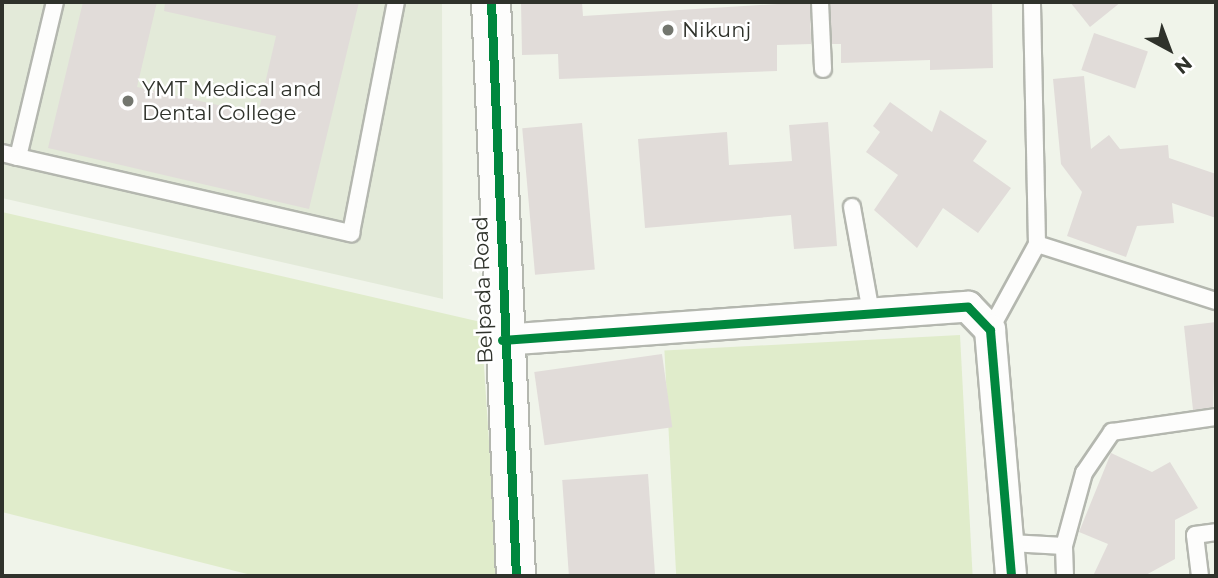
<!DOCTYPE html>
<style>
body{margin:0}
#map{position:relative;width:1218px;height:578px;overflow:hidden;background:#f0f4ea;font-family:Montserrat,sans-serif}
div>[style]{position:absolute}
.built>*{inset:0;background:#e3ead9}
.green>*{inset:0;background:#e0eccb;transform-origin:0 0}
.building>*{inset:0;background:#e1dcd9;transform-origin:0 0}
.roads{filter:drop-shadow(2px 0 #b4b7af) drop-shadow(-2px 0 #b4b7af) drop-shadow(0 2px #b4b7af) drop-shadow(0 -2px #b4b7af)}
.lane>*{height:16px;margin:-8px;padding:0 8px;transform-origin:8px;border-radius:8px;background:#fdfdfc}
.street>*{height:30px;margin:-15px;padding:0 15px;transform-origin:15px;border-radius:15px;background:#fdfdfc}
.secondary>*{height:38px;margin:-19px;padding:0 19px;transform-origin:19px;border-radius:19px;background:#fdfdfc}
.cycleway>*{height:9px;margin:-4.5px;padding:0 4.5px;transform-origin:4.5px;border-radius:4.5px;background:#00873e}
.dots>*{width:19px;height:19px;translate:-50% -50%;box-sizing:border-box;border:4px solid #fff;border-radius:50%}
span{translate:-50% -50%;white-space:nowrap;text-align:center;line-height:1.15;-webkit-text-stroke:5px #fff;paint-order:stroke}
.poi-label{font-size:21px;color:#2f322b}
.left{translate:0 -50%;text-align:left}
.street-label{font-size:21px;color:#2f322b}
.frame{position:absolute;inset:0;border:4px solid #2f322b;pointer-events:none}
.north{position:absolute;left:1134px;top:14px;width:70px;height:70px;-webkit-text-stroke:5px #fff;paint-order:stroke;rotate:139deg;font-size:19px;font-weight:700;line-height:28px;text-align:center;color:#2f322b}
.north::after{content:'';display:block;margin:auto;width:24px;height:32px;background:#2f322b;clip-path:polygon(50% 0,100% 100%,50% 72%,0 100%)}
</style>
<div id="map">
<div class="built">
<i style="clip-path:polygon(2px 2px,442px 2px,443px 299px,2px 198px)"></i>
</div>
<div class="green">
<i style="clip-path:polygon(2px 212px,481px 322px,498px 576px,255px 576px,2px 512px)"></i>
<i style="left:960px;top:335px;width:241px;height:296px;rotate:87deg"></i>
</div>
<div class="building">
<i style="clip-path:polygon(83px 2px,157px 2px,137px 87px,258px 114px,276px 36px,164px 11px,165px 2px,359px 2px,309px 209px,48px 148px)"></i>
<i style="clip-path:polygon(521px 2px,582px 2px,583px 16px,810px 2px,811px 44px,777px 45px,777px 71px,559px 79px,558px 54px,522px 55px)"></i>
<i style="clip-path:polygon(830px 2px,992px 2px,993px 68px,930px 70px,930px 60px,841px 63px,841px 44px,832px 44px)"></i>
<i style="clip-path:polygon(1070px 2px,1121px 2px,1090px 27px)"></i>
<i style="left:1094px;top:33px;width:57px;height:39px;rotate:19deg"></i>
<i style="clip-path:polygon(1084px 76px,1091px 149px,1109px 135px,1120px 149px,1168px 145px,1169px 158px,1216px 174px,1216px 218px,1172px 203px,1174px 223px,1137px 226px,1126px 257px,1067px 236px,1082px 192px,1061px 164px,1053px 79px)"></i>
<i style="clip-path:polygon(890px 102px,932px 132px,940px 110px,987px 141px,973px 161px,1011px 188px,978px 233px,943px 208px,917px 248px,874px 210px,898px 175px,866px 152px,880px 132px,873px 126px)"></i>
<i style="clip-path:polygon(828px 122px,837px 246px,794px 249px,791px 215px,645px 228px,638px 139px,727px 132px,729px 165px,792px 161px,789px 125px)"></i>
<i style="left:582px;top:123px;width:147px;height:60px;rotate:85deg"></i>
<i style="clip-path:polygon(1216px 322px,1213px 407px,1193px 410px,1184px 326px)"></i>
<i style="left:662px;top:354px;width:74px;height:129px;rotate:82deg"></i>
<i style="clip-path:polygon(1111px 453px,1152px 472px,1170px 462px,1198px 508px,1175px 520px,1175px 559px,1144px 576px,1093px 576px,1108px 544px,1079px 532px)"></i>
<i style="left:648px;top:474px;width:102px;height:86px;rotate:86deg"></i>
</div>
<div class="roads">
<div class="lane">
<i style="left:820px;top:2px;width:67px;rotate:87.4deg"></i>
<i style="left:2px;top:153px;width:16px;rotate:14deg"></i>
<i style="left:18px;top:157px;width:159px;rotate:-76.6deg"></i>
<i style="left:18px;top:157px;width:342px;rotate:12.9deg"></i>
<i style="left:351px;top:233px;width:235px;rotate:-79deg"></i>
<i style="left:852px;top:207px;width:108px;rotate:79.8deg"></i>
<i style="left:1037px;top:244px;width:188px;rotate:17.7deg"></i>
<i style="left:990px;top:330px;width:98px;rotate:-61.3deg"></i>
<i style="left:1037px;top:244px;width:242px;rotate:-91.2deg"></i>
<i style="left:1010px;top:543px;width:54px;rotate:3.2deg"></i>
<i style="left:1065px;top:576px;width:30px;rotate:-92deg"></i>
<i style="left:1064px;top:546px;width:76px;rotate:-74.7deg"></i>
<i style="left:1084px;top:473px;width:50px;rotate:-55.7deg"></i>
<i style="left:1112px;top:432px;width:105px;rotate:-8.2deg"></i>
<i style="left:1200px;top:576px;width:41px;rotate:-97deg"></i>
<i style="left:1195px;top:535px;width:21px;rotate:-8deg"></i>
</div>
<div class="street">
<i style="left:502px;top:340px;width:467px;rotate:-4.1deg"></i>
<i style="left:968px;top:307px;width:32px;rotate:46deg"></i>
<i style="left:990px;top:330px;width:247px;rotate:85.1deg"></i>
</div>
<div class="secondary">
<i style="left:491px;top:2px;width:575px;rotate:87.51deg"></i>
</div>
</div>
<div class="cycleway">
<i style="left:491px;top:2px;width:575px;rotate:87.51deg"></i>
<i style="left:502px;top:340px;width:467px;rotate:-4.1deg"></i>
<i style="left:968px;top:307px;width:32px;rotate:46deg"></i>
<i style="left:990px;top:330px;width:247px;rotate:85.1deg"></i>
</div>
<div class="dots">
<i style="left:668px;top:30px;background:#73766e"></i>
<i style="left:128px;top:101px;background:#73766e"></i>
</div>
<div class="poi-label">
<span class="left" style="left:682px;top:30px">Nikunj</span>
<span class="left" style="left:142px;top:101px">YMT Medical and<br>Dental College</span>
</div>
<div class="street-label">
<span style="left:483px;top:290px;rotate:-92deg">Belpada Road</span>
</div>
<div class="frame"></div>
<div class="north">N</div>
</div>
